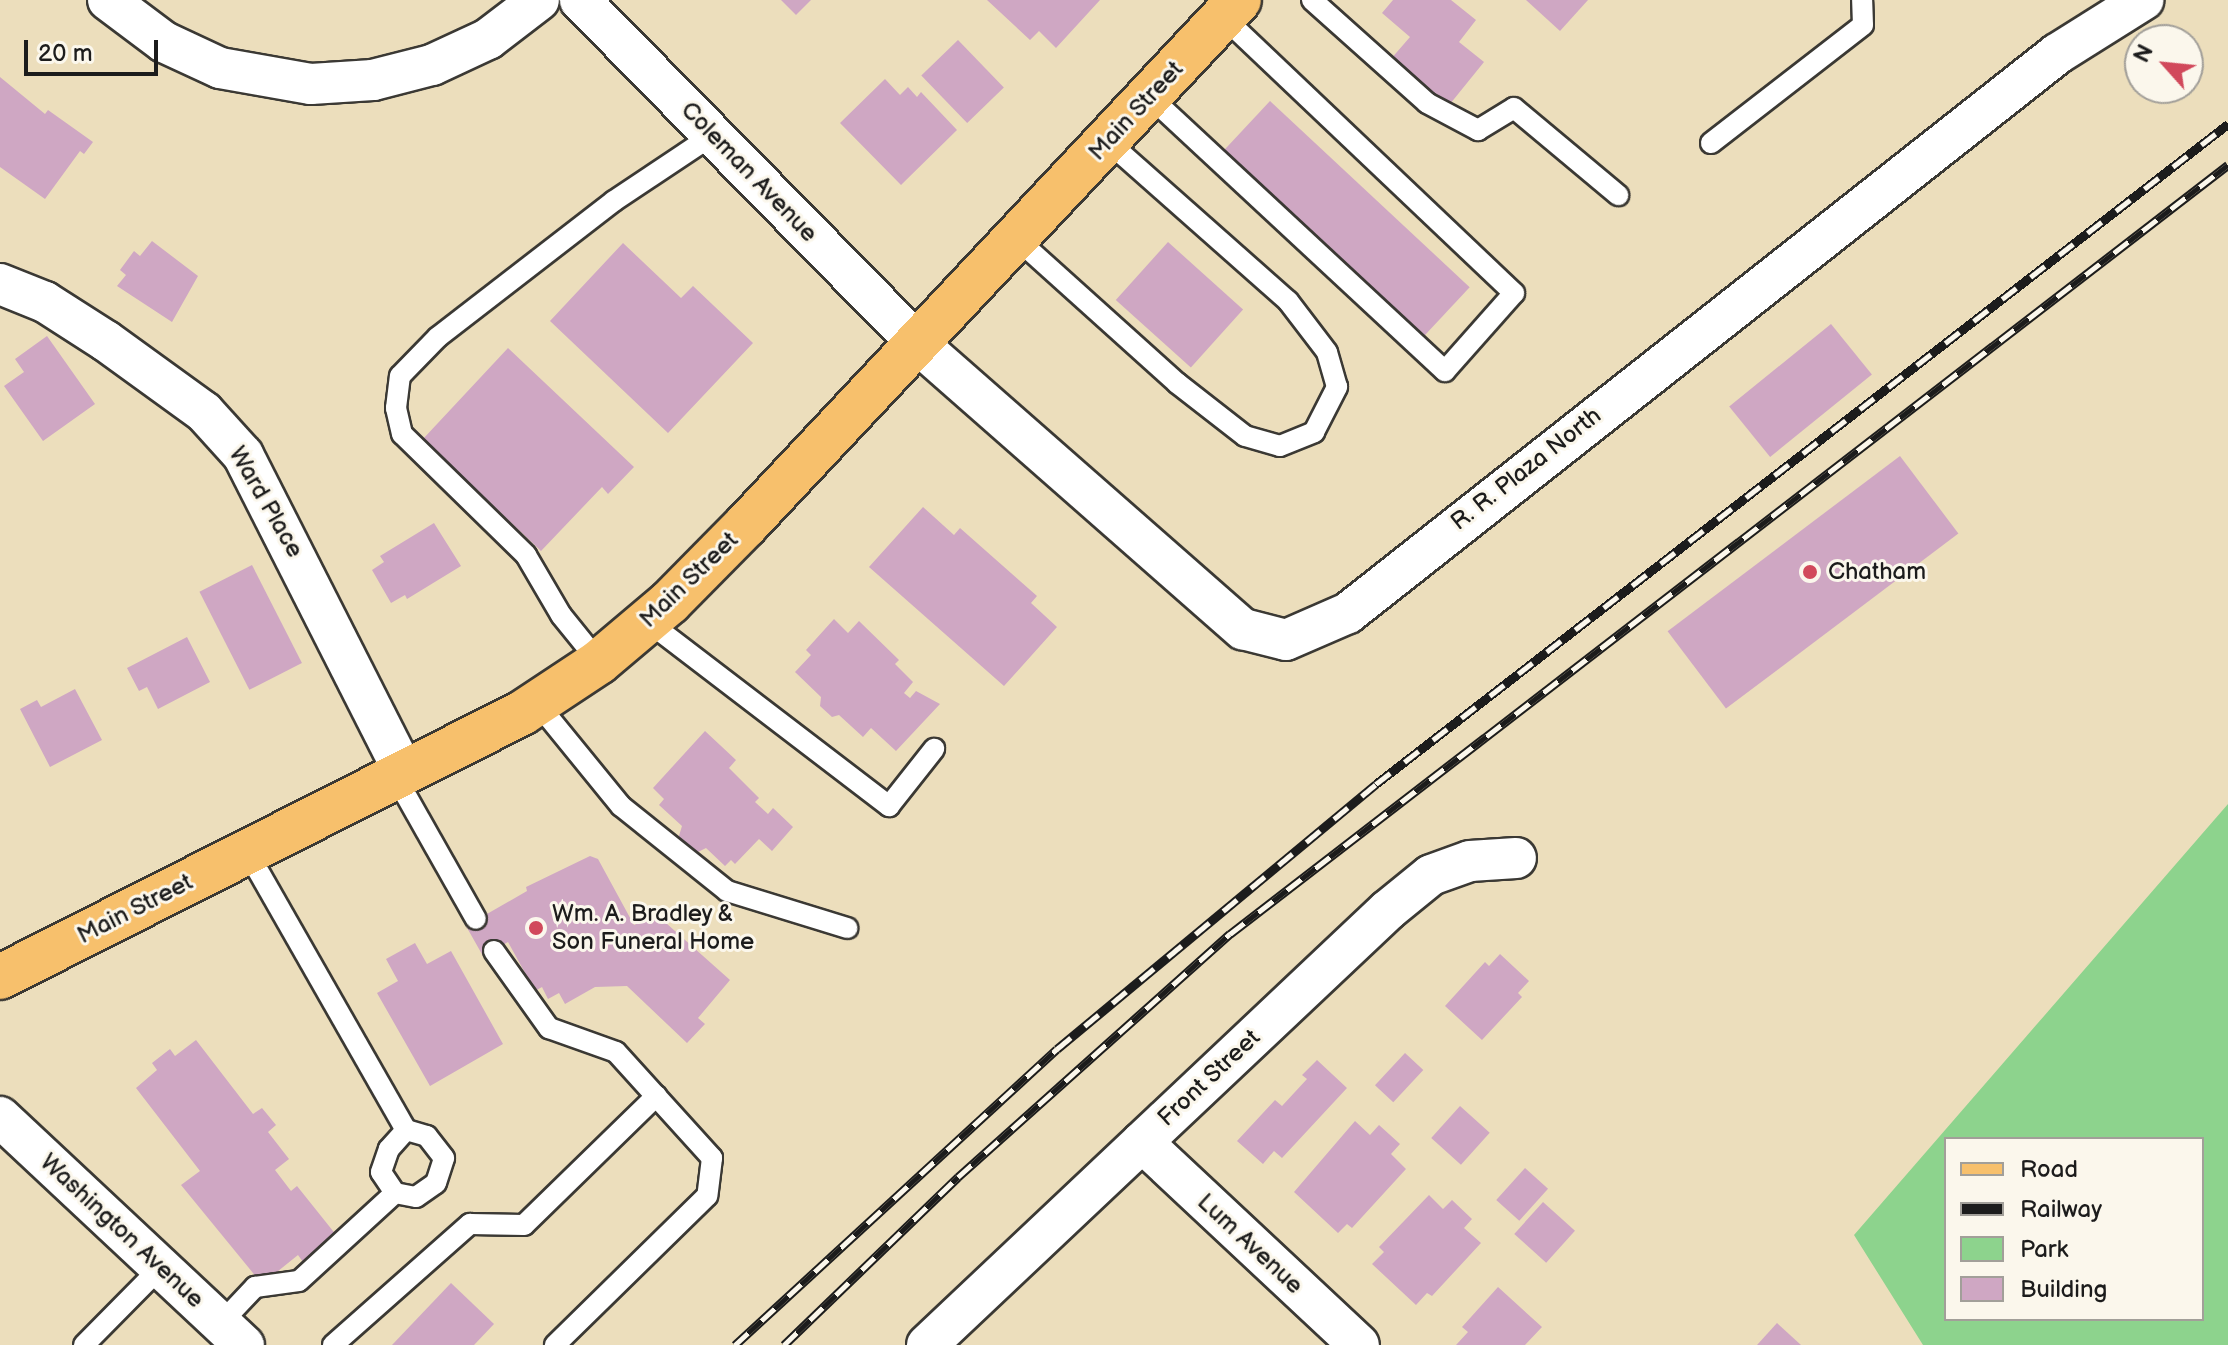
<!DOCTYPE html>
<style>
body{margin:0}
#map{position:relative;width:2228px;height:1345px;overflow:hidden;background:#ecdebc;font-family:"Balsamiq Sans",sans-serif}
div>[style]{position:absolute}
.green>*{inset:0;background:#8dd38d}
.building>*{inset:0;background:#cfa7c3;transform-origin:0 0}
.roads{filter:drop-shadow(2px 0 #3b3934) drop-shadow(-2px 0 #3b3934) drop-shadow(0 2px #3b3934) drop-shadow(0 -2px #3b3934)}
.service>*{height:20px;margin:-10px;padding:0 10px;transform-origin:10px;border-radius:10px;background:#fff}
.minor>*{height:40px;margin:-20px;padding:0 20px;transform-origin:20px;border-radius:20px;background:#fff}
.primary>*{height:44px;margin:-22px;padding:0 22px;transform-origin:22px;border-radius:22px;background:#f7c06c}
.rail>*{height:9px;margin-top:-4.5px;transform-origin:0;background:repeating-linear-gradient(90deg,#fbf7ec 0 18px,#1c1c1c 0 36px);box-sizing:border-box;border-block:2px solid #1c1c1c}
.dots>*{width:22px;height:22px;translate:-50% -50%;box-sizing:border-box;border:4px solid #fbf7ec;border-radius:50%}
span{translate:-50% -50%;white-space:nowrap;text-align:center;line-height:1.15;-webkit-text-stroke:6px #fbf7ec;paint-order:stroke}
.street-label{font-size:24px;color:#1c1c1c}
.poi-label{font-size:24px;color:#1c1c1c}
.left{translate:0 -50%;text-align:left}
.legend{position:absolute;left:1944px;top:1137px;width:260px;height:184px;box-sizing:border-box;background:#fbf7ec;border:2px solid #a29f99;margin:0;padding:10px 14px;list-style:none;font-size:24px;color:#1c1c1c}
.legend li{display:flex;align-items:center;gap:16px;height:40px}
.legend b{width:40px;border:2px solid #a29f99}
.north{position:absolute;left:2124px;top:24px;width:80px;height:80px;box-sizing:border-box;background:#fbf7ec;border:2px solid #a29f99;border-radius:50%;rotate:297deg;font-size:22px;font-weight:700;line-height:32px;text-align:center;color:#1c1c1c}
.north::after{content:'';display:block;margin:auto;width:28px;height:36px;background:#d1495b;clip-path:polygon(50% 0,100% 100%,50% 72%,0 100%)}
.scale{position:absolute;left:24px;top:40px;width:134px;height:36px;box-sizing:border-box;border:4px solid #1c1c1c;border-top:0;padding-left:10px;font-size:24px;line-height:28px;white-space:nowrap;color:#1c1c1c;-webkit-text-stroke:6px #fbf7ec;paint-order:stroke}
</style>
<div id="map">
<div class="green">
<i style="clip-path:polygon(evenodd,2228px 804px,2228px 1345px,1923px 1345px,1854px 1235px,2228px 804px,1946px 1139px,2202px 1139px,2202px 1319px,1946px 1319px,1946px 1139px)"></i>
</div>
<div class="building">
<i style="clip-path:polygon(781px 0,811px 0,796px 15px)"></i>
<i style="clip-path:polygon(987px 0,1100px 0,1056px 48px,1039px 31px,1030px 40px)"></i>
<i style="clip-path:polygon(1393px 0,1451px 0,1476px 20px,1459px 42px,1484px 62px,1450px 104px,1390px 60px,1410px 37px,1382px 13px)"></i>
<i style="clip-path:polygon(1526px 0,1588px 0,1560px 31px)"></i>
<i style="left:958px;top:40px;width:66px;height:51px;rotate:46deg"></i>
<i style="clip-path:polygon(0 77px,45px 114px,48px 110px,93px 142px,84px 154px,80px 151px,45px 199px,0 167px)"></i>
<i style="clip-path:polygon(885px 79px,900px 95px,908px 87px,917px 97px,921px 92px,957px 130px,901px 185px,840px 123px)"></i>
<i style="left:1270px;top:101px;width:273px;height:75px;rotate:43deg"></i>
<i style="clip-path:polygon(152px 241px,198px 276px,172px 322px,117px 286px,126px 275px,120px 270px,134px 251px,140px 256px)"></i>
<i style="left:1168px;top:242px;width:101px;height:78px;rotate:42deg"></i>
<i style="clip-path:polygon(623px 243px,681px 298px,693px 286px,753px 343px,668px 433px,550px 321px)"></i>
<i style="left:1831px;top:324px;width:65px;height:131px;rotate:51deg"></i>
<i style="clip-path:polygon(47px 336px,95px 404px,43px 441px,4px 386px,24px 372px,15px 359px)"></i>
<i style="clip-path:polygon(508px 348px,634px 467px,608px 494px,602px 487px,541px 551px,423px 439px)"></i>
<i style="left:1900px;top:456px;width:97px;height:291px;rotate:53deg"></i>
<i style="clip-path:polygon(923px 507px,954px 535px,960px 528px,1037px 596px,1031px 603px,1057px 627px,1004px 686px,869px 567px)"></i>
<i style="clip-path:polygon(434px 523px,461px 566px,407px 599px,405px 595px,391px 603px,372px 570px,384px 562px,380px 556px)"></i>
<i style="left:252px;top:565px;width:110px;height:59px;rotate:63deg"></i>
<i style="clip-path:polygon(834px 619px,848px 633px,859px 621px,899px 660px,895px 664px,913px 682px,904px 693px,910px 698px,916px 691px,940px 704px,896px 751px,871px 728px,863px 737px,839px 715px,832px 717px,820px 706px,821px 697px,795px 672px,811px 655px,806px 650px)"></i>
<i style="clip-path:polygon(187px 637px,210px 682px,158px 709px,147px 687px,139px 691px,127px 668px)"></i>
<i style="clip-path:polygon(75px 689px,102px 740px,50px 767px,20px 709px,37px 700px,41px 707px)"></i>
<i style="clip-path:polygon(705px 731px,736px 760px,729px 768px,759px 798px,755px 802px,768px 814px,773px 808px,793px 827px,772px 851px,759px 839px,735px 864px,731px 860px,725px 866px,706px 848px,694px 854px,678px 839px,682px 826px,659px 805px,664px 799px,653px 788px)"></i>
<i style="clip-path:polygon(590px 856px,598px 859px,634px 925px,657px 915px,730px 980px,698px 1018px,705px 1024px,687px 1043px,627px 986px,595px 987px,565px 1004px,559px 993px,548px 999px,542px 987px,535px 991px,508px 942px,483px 956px,466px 926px,527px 891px,526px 887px)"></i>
<i style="clip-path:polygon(415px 943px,427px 964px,451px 951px,503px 1044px,430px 1086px,377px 993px,398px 981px,386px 959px)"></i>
<i style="clip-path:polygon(1500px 954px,1529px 981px,1518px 993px,1522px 997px,1482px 1040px,1445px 1006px,1485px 962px,1489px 966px)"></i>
<i style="clip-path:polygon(196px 1040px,253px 1114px,262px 1108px,276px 1125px,268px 1132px,289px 1159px,275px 1170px,291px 1191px,297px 1186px,337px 1236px,303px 1262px,298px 1255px,262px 1284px,181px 1185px,200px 1171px,136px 1088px,157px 1070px,152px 1063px,170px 1049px,175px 1056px)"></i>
<i style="left:1405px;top:1053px;width:25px;height:44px;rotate:43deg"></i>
<i style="clip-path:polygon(1317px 1060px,1347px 1088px,1282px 1158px,1274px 1151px,1263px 1164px,1237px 1141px,1275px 1100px,1282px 1106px,1307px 1079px,1302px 1075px)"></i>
<i style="left:1460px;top:1106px;width:40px;height:43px;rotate:42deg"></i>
<i style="clip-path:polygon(1355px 1121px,1370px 1135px,1379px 1125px,1400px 1144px,1391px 1154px,1406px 1169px,1352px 1228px,1347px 1224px,1338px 1233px,1294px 1192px)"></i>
<i style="left:1525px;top:1168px;width:31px;height:43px;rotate:42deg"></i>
<i style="clip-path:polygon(1429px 1195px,1443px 1209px,1452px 1200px,1472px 1219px,1464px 1228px,1481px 1243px,1432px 1296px,1427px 1293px,1416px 1305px,1372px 1264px,1384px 1252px,1379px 1247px)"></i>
<i style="left:1543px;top:1202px;width:43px;height:43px;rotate:42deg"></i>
<i style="clip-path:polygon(451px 1283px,494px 1324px,474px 1345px,392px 1345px)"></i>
<i style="clip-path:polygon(1498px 1287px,1542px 1327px,1525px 1345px,1456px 1345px,1468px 1332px,1462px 1327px)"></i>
<i style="clip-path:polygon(1777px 1323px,1801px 1345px,1757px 1345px)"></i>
</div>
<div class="roads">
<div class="service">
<i style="left:1312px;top:0;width:154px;rotate:41.8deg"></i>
<i style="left:1427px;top:103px;width:58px;rotate:27.9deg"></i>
<i style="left:1478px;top:130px;width:42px;rotate:-31.4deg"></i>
<i style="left:1514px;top:108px;width:136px;rotate:39.9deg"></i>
<i style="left:1149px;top:96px;width:404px;rotate:42.9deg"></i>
<i style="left:1445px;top:371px;width:104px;rotate:-48.5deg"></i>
<i style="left:1514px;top:293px;width:401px;rotate:-136.5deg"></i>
<i style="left:1711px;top:143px;width:192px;rotate:-37.8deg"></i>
<i style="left:1863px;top:25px;width:25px;rotate:-92deg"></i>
<i style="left:1016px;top:238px;width:217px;rotate:42deg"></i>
<i style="left:1177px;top:383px;width:86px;rotate:37.9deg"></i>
<i style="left:1245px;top:436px;width:36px;rotate:16deg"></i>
<i style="left:1280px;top:446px;width:37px;rotate:-22deg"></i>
<i style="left:1314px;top:432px;width:51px;rotate:-62.9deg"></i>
<i style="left:1337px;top:387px;width:36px;rotate:-106deg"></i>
<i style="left:1327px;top:352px;width:64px;rotate:-127.4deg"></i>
<i style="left:1288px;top:301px;width:242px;rotate:-138.5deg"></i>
<i style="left:647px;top:621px;width:305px;rotate:37.4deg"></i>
<i style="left:889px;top:806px;width:73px;rotate:-51.7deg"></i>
<i style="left:599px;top:662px;width:60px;rotate:-129deg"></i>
<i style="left:561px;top:615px;width:69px;rotate:-120.3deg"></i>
<i style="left:526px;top:555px;width:173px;rotate:-135.7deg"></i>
<i style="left:402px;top:434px;width:27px;rotate:-103deg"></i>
<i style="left:396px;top:408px;width:32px;rotate:-83deg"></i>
<i style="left:400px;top:376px;width:54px;rotate:-45.7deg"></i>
<i style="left:438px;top:337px;width:222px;rotate:-37.7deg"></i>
<i style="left:614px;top:201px;width:119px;rotate:-33.7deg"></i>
<i style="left:537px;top:703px;width:133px;rotate:50.8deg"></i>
<i style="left:621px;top:806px;width:136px;rotate:38.7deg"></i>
<i style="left:727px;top:891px;width:126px;rotate:17.1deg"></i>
<i style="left:395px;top:776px;width:164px;rotate:60.5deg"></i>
<i style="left:494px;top:951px;width:95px;rotate:54.5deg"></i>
<i style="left:549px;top:1028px;width:71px;rotate:19.7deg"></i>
<i style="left:616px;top:1052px;width:143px;rotate:47.8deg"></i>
<i style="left:712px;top:1158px;width:38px;rotate:97deg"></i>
<i style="left:707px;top:1196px;width:213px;rotate:135.6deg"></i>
<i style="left:395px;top:1193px;width:25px;rotate:-124deg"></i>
<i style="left:381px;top:1172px;width:24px;rotate:-71deg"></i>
<i style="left:389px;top:1149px;width:25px;rotate:-48deg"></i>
<i style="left:221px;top:1323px;width:50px;rotate:-46.6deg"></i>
<i style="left:255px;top:1287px;width:44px;rotate:-7.8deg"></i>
<i style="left:299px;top:1281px;width:130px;rotate:-42.5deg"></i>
<i style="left:395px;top:1193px;width:21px;rotate:11deg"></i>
<i style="left:416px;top:1197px;width:24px;rotate:-35deg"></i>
<i style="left:436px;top:1183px;width:26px;rotate:-72deg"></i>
<i style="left:444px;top:1158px;width:28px;rotate:-128deg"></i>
<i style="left:427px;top:1136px;width:22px;rotate:-164deg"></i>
<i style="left:406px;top:1130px;width:321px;rotate:-119.7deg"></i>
<i style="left:84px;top:1345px;width:110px;rotate:-45.4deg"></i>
<i style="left:333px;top:1345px;width:183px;rotate:-41.5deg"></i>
<i style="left:470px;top:1224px;width:54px;rotate:1.1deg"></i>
<i style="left:524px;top:1225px;width:185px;rotate:-44.3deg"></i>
</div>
<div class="minor">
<i style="left:108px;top:0;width:70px;rotate:36.9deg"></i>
<i style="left:164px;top:42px;width:62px;rotate:24.9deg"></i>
<i style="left:220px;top:68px;width:92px;rotate:10deg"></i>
<i style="left:311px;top:84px;width:62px;rotate:-3.7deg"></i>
<i style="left:373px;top:80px;width:61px;rotate:-14.3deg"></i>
<i style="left:432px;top:65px;width:62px;rotate:-24.9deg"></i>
<i style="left:488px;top:39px;width:64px;rotate:-37.4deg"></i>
<i style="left:580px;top:0;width:481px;rotate:45.5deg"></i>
<i style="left:917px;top:343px;width:434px;rotate:41.3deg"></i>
<i style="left:1243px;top:629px;width:44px;rotate:14.3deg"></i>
<i style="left:1286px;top:640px;width:68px;rotate:-23.5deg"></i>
<i style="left:1348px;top:613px;width:903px;rotate:-38.25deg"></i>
<i style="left:2057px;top:54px;width:102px;rotate:-32.1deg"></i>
<i style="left:0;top:284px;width:48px;rotate:21.8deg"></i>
<i style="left:45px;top:302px;width:72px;rotate:32.6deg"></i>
<i style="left:106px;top:341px;width:121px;rotate:35.9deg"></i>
<i style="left:204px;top:412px;width:58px;rotate:47.8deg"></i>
<i style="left:243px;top:455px;width:356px;rotate:63.1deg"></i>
<i style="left:0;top:1117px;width:334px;rotate:43.1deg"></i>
<i style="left:1142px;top:1142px;width:297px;rotate:43.1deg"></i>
<i style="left:927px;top:1345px;width:634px;rotate:-43.34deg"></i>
<i style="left:1388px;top:910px;width:55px;rotate:-39.1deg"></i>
<i style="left:1431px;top:875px;width:41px;rotate:-19.7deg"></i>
<i style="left:1470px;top:861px;width:46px;rotate:-3.7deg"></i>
</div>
<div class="primary">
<i style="left:0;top:977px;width:585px;rotate:-26.83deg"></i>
<i style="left:522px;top:713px;width:92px;rotate:-33.5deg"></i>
<i style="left:599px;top:662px;width:93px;rotate:-40.2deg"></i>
<i style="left:670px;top:602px;width:108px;rotate:-45.4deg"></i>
<i style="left:746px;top:525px;width:720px;rotate:-46.8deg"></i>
</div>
</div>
<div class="rail">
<i style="left:735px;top:1345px;width:437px;rotate:-42.6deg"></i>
<i style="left:1057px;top:1049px;width:415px;rotate:-39.7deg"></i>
<i style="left:1376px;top:784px;width:1078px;rotate:-37.76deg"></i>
<i style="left:784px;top:1345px;width:242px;rotate:-44deg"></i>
<i style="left:958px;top:1177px;width:365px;rotate:-41.8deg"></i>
<i style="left:1230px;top:934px;width:1260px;rotate:-37.62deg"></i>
</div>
<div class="dots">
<i style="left:1810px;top:572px;background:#d1495b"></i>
<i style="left:536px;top:928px;background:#d1495b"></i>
</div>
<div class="street-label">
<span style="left:1136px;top:111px;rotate:-47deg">Main Street</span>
<span style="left:749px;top:172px;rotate:46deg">Coleman Avenue</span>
<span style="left:1526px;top:469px;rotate:-38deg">R. R. Plaza North</span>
<span style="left:266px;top:502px;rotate:60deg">Ward Place</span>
<span style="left:689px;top:580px;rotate:-44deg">Main Street</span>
<span style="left:135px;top:909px;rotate:-27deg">Main Street</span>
<span style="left:1209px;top:1078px;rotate:-43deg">Front Street</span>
<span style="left:122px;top:1231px;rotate:43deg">Washington Avenue</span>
<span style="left:1250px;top:1244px;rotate:43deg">Lum Avenue</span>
</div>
<div class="poi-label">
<span class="left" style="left:1828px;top:572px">Chatham</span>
<span class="left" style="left:552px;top:928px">Wm. A. Bradley &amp;<br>Son Funeral Home</span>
</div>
<ul class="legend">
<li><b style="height:10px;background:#f7c06c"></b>Road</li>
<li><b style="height:10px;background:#1c1c1c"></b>Railway</li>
<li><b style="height:22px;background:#8dd38d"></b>Park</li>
<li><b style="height:22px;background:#cfa7c3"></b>Building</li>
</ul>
<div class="north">N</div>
<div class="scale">20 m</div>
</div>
